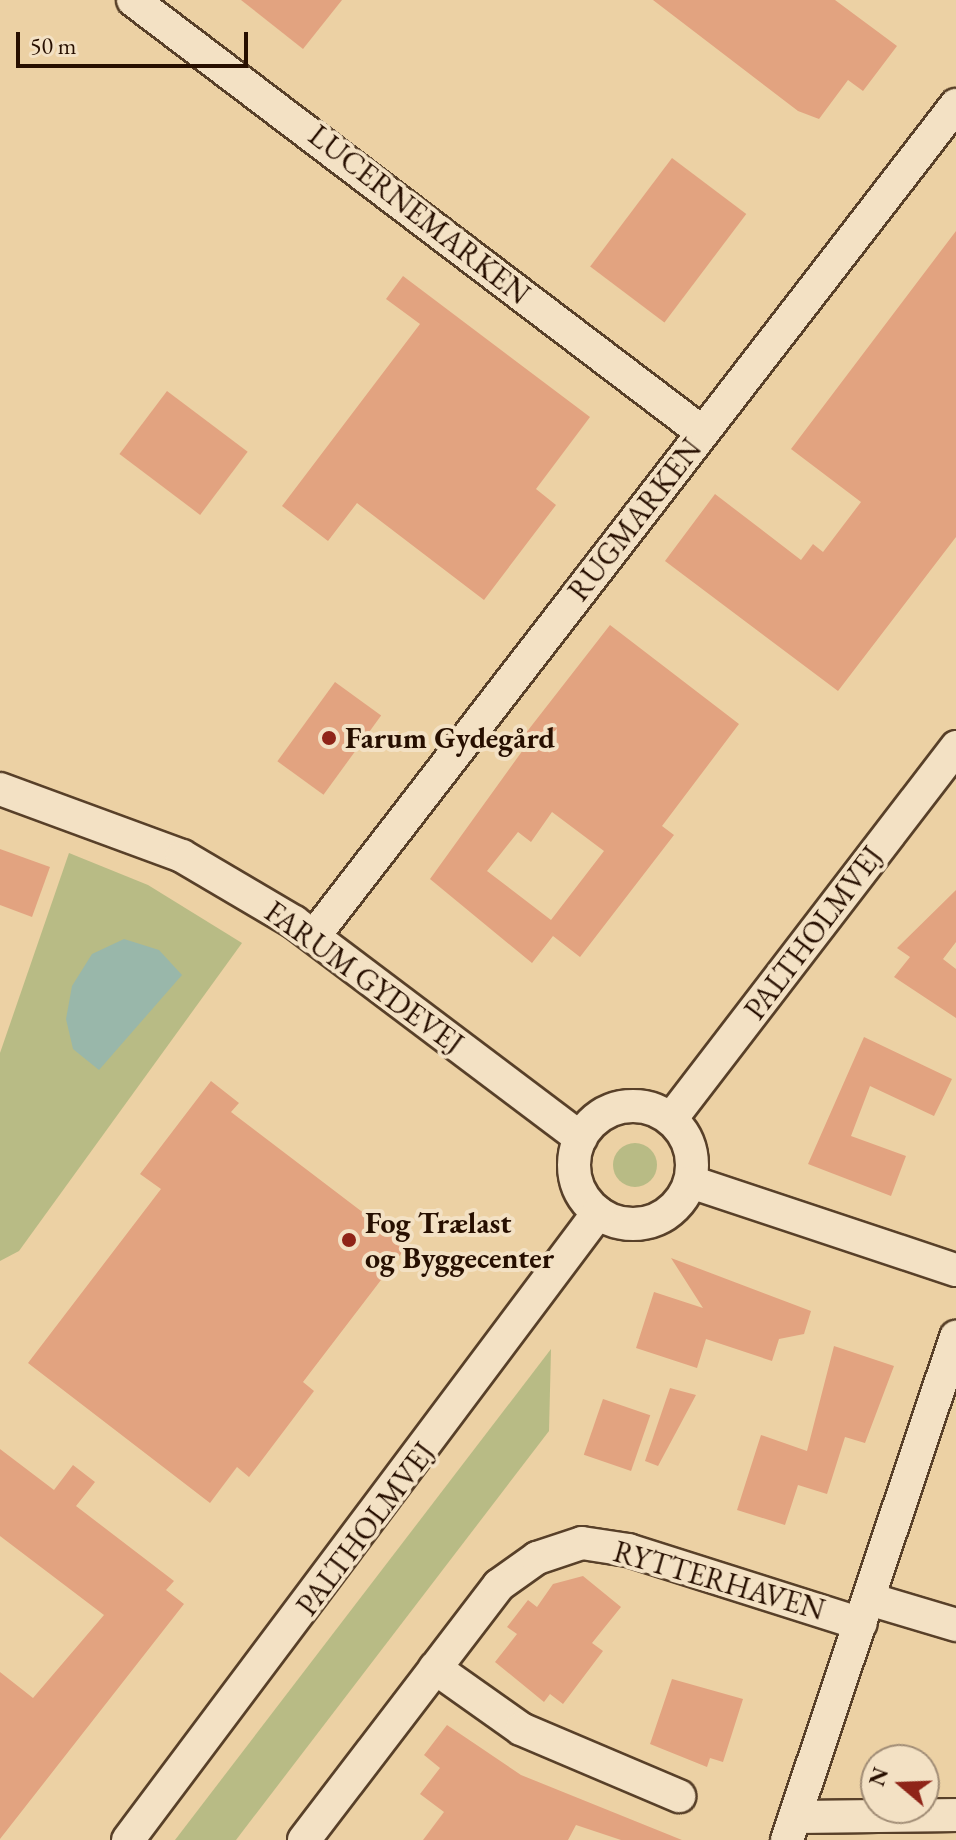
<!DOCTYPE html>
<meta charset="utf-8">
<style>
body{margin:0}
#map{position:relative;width:956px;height:1840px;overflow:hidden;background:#ecd1a4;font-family:"EB Garamond",serif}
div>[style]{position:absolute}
.green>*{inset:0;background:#b8bb85}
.round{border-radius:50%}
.water>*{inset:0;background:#99b7aa}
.building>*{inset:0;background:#e2a380;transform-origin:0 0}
.roads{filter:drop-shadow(2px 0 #584029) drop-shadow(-2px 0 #584029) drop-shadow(0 2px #584029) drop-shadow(0 -2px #584029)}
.minor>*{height:32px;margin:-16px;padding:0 16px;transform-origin:16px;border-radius:16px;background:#f3e1c4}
.minor>.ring{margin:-16px;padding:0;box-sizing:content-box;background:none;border:32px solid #f3e1c4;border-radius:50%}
.dots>*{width:22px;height:22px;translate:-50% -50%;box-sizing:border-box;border:4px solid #f3e1c4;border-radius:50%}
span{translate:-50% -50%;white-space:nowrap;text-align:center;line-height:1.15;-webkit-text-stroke:8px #f3e1c4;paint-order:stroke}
.street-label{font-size:30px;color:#270f00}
.poi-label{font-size:30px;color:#270f00;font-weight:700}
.left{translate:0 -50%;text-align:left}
.north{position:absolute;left:860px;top:1744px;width:80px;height:80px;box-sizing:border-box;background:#f3e1c4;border:2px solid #a18d76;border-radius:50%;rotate:289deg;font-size:22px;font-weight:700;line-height:32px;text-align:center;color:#270f00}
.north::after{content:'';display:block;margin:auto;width:28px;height:36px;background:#8f2418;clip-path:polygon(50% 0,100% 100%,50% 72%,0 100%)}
.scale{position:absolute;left:16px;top:32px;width:232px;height:36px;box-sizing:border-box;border:4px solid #270f00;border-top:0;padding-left:10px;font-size:24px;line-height:28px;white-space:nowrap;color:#270f00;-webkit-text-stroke:6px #f3e1c4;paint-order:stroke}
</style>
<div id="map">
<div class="green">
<i style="clip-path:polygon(69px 853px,148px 885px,242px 943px,19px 1251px,0 1261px,0 1053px)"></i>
<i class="round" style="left:613px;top:1143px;width:44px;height:44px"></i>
<i style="clip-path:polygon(551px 1349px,549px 1431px,236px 1840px,175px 1840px)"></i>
</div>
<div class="water">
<i style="clip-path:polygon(124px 939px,159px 950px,182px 975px,99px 1070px,73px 1049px,66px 1019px,72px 986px,92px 954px)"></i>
</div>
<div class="building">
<i style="clip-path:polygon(241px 0,342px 0,303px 49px)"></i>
<i style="clip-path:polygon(653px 0,835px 0,897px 46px,863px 91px,848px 80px,819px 119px,798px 111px)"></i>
<i style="left:672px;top:158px;width:93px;height:136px;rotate:37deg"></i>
<i style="clip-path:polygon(956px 231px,956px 537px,838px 691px,665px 561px,715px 494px,801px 560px,813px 544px,823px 552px,861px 502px,791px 449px)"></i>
<i style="clip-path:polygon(403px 276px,590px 417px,536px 489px,556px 505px,484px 600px,357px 503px,328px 541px,282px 506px,420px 324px,386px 299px)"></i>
<i style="left:167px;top:391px;width:101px;height:79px;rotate:37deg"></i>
<i style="clip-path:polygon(evenodd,610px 625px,739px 724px,662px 826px,674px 835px,580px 957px,553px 936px,532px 963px,430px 879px,528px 743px,522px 738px,610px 625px,552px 812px,604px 851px,551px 920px,487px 871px,518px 832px,531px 842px,552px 812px)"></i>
<i style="left:335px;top:682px;width:57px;height:98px;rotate:36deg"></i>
<i style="clip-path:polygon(0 849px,50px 867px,32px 917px,0 905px)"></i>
<i style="clip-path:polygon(956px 890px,956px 942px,943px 959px,956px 969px,956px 1018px,894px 977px,910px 957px,897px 948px)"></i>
<i style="clip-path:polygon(864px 1037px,952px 1079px,934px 1116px,870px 1086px,851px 1136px,906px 1156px,891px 1196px,808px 1164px)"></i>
<i style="clip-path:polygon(211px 1081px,239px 1103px,231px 1112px,407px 1246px,303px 1382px,314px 1391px,249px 1477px,237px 1467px,210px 1503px,28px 1363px,161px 1189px,140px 1174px)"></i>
<i style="clip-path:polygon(671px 1258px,811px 1311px,804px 1334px,779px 1339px,772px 1361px,706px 1339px,697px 1368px,636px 1348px,654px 1292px,703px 1308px)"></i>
<i style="clip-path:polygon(834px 1346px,894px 1366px,865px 1443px,845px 1437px,827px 1494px,798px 1485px,785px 1525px,737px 1510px,761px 1435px,807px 1451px)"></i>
<i style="clip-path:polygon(670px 1388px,696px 1395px,658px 1466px,645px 1461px)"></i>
<i style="left:603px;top:1399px;width:50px;height:59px;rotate:19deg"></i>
<i style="clip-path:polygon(0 1449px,54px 1490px,73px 1465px,95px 1482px,76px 1506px,174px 1581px,166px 1590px,184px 1604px,0 1839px,0 1672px,33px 1698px,104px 1615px,0 1536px)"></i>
<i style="clip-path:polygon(583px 1576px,621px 1607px,592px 1643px,603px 1651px,563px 1704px,550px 1694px,544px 1702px,495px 1662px,517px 1634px,507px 1627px,528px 1600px,537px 1607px,553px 1584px)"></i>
<i style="clip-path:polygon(672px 1679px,743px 1699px,723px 1762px,710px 1758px,707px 1767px,650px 1744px)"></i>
<i style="clip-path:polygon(447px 1725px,521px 1775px,682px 1840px,621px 1840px,576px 1825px,568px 1840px,423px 1840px,444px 1812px,420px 1794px,440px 1768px,424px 1755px)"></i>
</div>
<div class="roads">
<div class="minor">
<i style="left:133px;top:0;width:714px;rotate:37.21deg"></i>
<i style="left:0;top:789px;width:194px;rotate:20.2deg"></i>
<i style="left:182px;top:856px;width:130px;rotate:30.5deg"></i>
<i style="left:294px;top:922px;width:359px;rotate:37deg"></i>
<i style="left:315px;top:935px;width:1049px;rotate:-52.32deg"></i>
<i class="ring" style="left:574px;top:1106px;width:86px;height:86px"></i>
<i style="left:671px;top:1119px;width:469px;rotate:-52.5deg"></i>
<i style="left:691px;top:1182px;width:279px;rotate:18.4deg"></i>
<i style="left:869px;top:1599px;width:91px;rotate:16.6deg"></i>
<i style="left:435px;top:1668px;width:105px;rotate:35.3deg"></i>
<i style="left:521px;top:1729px;width:172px;rotate:23deg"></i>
<i style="left:795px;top:1817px;width:161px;rotate:-0.7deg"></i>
<i style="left:128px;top:1840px;width:784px;rotate:-53.14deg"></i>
<i style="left:304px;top:1840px;width:321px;rotate:-52.6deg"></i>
<i style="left:499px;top:1585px;width:47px;rotate:-35.4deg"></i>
<i style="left:537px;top:1558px;width:47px;rotate:-18.4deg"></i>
<i style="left:582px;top:1543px;width:47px;rotate:8.7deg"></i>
<i style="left:628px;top:1550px;width:244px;rotate:17.6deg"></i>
<i style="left:787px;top:1840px;width:531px;rotate:-71.43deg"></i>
</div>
</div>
<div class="dots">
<i style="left:329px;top:738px;background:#8f2418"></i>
<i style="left:349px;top:1240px;background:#8f2418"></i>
</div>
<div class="street-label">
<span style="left:419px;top:215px;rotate:38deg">LUCERNEMARKEN</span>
<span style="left:635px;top:520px;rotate:-52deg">RUGMARKEN</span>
<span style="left:814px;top:933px;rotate:-53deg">PALTHOLMVEJ</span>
<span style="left:364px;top:978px;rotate:36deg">FARUM GYDEVEJ</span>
<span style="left:366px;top:1529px;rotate:-53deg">PALTHOLMVEJ</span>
<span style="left:719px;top:1581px;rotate:16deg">RYTTERHAVEN</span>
</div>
<div class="poi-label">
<span class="left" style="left:345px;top:738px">Farum Gydegård</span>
<span class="left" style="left:365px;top:1240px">Fog Trælast<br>og Byggecenter</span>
</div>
<div class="north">N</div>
<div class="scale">50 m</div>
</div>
